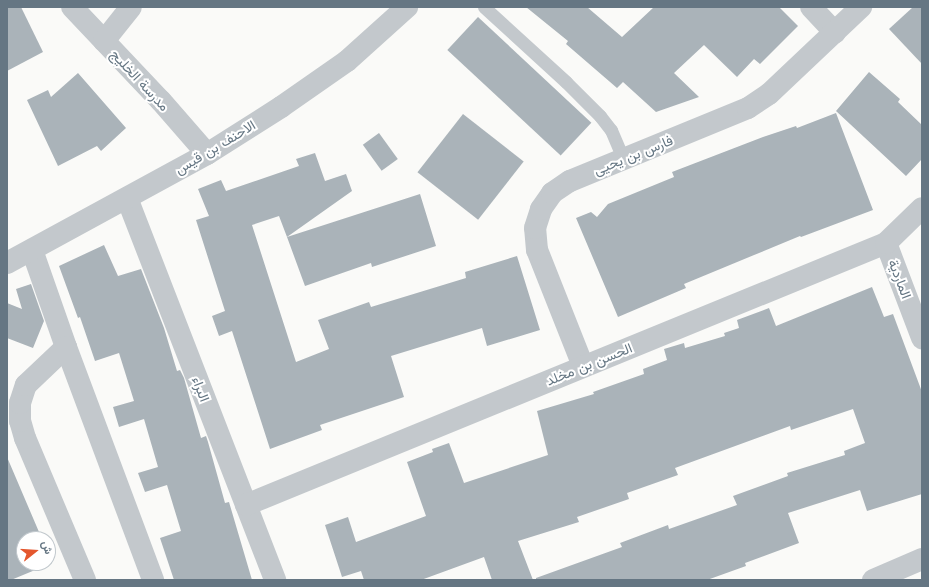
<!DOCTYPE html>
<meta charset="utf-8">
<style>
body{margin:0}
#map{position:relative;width:929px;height:587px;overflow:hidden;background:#fafaf8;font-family:"Work Sans",Vazirmatn,sans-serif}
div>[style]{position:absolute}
.building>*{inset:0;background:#aab3b9;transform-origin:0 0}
.service>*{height:13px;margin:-6.5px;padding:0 6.5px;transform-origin:6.5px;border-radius:6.5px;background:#c3c8cc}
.minor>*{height:22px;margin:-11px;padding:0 11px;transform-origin:11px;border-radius:11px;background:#c3c8cc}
span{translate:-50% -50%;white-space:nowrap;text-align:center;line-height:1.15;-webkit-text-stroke:4px #fff;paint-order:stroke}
.street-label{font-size:14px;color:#657683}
.frame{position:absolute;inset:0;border:8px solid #657683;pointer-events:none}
.north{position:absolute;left:16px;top:531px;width:40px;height:40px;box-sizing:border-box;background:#fff;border:1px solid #c1c8cd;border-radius:50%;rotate:73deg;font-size:11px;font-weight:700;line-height:16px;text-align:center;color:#657683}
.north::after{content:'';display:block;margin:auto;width:14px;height:18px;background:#e4572e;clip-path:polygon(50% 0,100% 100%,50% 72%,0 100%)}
</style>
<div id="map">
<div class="building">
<i style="clip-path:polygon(7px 7px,21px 7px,43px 52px,7px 71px)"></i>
<i style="clip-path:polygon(526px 7px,587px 7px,622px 37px,654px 7px,779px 7px,798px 26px,760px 64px,754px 59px,737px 77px,704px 45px,674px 73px,699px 97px,656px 112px,623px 82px,617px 88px,566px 44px,568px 41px)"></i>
<i style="clip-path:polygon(913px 7px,922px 7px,922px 64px,889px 29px)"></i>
<i style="left:478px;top:17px;width:155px;height:45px;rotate:43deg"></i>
<i style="clip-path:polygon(869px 72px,900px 99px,898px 102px,922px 125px,922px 159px,906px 176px,836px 111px)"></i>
<i style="clip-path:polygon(78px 73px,126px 128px,101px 151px,97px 146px,58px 166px,27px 100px,48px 90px,51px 97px)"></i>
<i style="clip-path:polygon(836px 113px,873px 210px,801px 237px,800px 236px,684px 284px,686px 288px,618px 317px,576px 218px,591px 212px,597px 217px,608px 204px,674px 177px,672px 172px,763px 137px,796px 126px,797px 128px)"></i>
<i style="left:463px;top:114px;width:77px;height:74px;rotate:38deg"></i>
<i style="left:379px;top:133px;width:32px;height:20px;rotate:54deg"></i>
<i style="clip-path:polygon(315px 153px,325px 181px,346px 174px,352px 191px,287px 237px,279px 216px,252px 225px,296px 362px,329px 349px,318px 320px,369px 302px,371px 307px,466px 278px,465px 272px,517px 256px,540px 330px,487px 346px,482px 328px,391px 356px,404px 397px,320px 425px,322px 430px,270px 449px,232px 331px,219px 336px,212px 316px,225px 311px,196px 220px,209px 216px,198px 189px,221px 180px,226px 191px,299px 166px,296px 159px)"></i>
<i style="clip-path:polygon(420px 194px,436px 246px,372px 267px,371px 263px,305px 286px,287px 237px)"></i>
<i style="clip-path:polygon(104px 245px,118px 276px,141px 269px,164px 328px,177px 371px,180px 370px,184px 378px,201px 438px,206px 436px,208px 442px,225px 503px,229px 502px,252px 580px,174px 580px,160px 538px,181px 531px,167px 485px,145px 492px,138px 473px,158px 467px,144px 419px,119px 427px,113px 407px,134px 401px,119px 353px,95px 361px,80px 317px,78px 318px,59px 266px)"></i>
<i style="clip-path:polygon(31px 284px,44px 321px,33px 348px,7px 338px,7px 303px,22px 309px,16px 289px)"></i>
<i style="clip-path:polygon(872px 287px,884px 317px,893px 314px,922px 392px,922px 494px,867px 511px,860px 490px,788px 513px,799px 543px,745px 563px,746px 566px,707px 580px,536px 580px,536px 578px,622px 547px,620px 543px,668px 525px,669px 529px,737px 505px,733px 496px,788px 476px,787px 473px,845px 455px,844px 451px,865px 443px,853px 409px,791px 430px,790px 426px,675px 468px,678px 475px,627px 493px,629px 499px,577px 517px,579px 522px,518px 541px,533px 580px,492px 580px,484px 557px,421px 580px,364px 580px,361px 571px,342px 577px,325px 525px,348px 517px,356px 542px,426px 516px,407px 462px,433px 452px,432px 449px,449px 443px,464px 483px,548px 455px,537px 411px,594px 394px,593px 392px,644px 374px,643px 369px,667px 360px,664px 349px,684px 343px,685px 348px,725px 336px,724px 333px,739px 328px,737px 320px,769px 308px,776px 326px)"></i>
<i style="clip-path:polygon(7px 457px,42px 539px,24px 539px,24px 563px,48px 563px,48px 552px,52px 563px,11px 580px,7px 580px)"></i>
</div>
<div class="service">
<i style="left:484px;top:7px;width:111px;rotate:42.4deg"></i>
<i style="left:566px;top:82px;width:48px;rotate:45deg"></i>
<i style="left:600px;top:116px;width:18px;rotate:52deg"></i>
<i style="left:611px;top:130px;width:30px;rotate:67deg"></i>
</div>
<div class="minor">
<i style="left:72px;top:7px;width:129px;rotate:46.6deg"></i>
<i style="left:161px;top:101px;width:70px;rotate:49deg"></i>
<i style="left:811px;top:7px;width:35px;rotate:47deg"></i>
<i style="left:104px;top:41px;width:43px;rotate:-51.5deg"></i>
<i style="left:127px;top:198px;width:410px;rotate:68.8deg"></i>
<i style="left:886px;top:243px;width:102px;rotate:69.2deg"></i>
<i style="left:32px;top:250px;width:103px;rotate:70.7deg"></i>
<i style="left:7px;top:263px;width:228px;rotate:-28.6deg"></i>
<i style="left:207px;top:154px;width:88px;rotate:-32.4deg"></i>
<i style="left:281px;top:107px;width:80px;rotate:-34.9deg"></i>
<i style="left:347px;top:61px;width:81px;rotate:-42deg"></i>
<i style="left:583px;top:366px;width:125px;rotate:-111.6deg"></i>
<i style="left:537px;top:250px;width:22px;rotate:-95deg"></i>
<i style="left:535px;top:228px;width:20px;rotate:-72deg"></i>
<i style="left:541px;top:209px;width:19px;rotate:-55deg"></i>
<i style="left:552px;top:193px;width:22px;rotate:-34deg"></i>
<i style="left:570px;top:181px;width:192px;rotate:-22.3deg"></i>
<i style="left:748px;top:108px;width:25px;rotate:-34deg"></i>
<i style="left:769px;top:94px;width:127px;rotate:-43.4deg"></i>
<i style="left:246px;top:505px;width:692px;rotate:-22.26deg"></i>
<i style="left:886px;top:243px;width:50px;rotate:-44.2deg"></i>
<i style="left:85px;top:580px;width:154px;rotate:-112.9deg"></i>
<i style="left:25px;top:438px;width:18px;rotate:-106deg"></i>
<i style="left:20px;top:421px;width:18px;rotate:-90deg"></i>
<i style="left:20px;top:403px;width:19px;rotate:-72deg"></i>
<i style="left:26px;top:385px;width:55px;rotate:-43.5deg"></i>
<i style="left:66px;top:347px;width:249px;rotate:69.5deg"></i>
<i style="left:873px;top:580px;width:53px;rotate:-23.2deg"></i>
</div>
<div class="street-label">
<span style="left:140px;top:80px;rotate:47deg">مدرسة الخليج</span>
<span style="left:215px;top:147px;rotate:-31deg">الاحنف بن قيس</span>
<span style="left:633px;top:155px;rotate:-22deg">فارس بن يحيى</span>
<span style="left:900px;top:279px;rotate:69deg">الماردية</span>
<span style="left:589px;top:364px;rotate:-22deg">الحسن بن مخلد</span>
<span style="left:201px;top:389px;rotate:69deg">البراء</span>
</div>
<div class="frame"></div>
<div class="north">ش</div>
</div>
